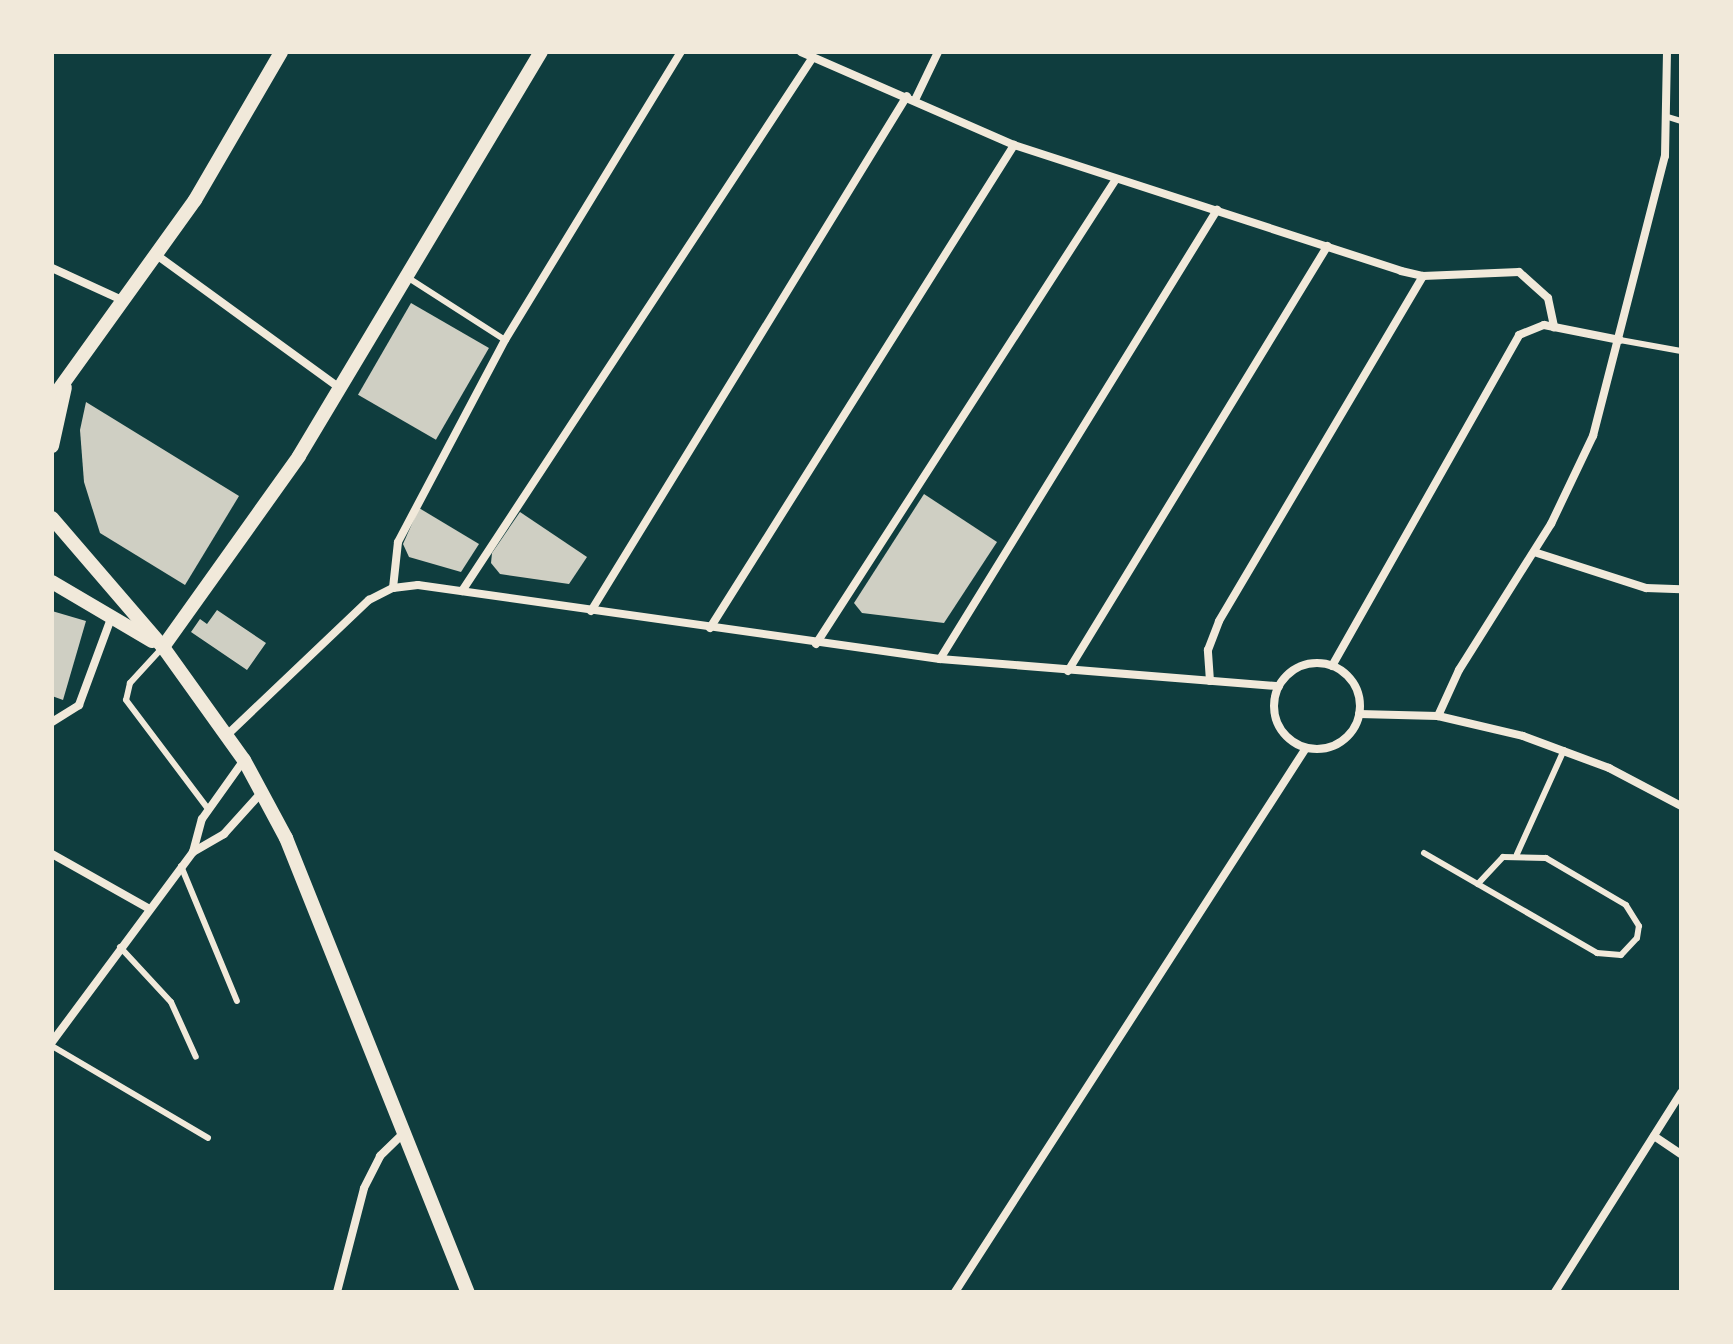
<!DOCTYPE html>
<style>
body{margin:0}
#map{position:relative;width:1733px;height:1344px;overflow:hidden;background:#0f3d3e;font-family:"DejaVu Sans",sans-serif}
div>[style]{position:absolute}
.building>*{inset:0;background:#cfcfc3;transform-origin:0 0}
.service>*{height:6px;margin:-3px;padding:0 3px;transform-origin:3px;border-radius:3px;background:#f1e9da}
.minor>*{height:8px;margin:-4px;padding:0 4px;transform-origin:4px;border-radius:4px;background:#f1e9da}
.minor>.ring{margin:-4px;padding:0;box-sizing:content-box;background:none;border:8px solid #f1e9da;border-radius:50%}
.tertiary>*{height:14px;margin:-7px;padding:0 7px;transform-origin:7px;border-radius:7px;background:#f1e9da}
span{translate:-50% -50%;white-space:nowrap;text-align:center;line-height:1.15;-webkit-text-stroke:8px #f1e9da;paint-order:stroke}
.frame{position:absolute;inset:0;border:54px solid #f1e9da;pointer-events:none}
</style>
<div id="map">
<div class="building">
<i style="left:411px;top:303px;width:90px;height:106px;rotate:30deg"></i>
<i style="clip-path:polygon(86px 402px,239px 496px,185px 585px,100px 533px,84px 482px,80px 430px)"></i>
<i style="clip-path:polygon(924px 494px,997px 542px,944px 623px,862px 613px,854px 603px)"></i>
<i style="clip-path:polygon(419px 508px,479px 544px,461px 572px,409px 557px,403px 544px)"></i>
<i style="clip-path:polygon(520px 512px,587px 557px,569px 584px,500px 574px,491px 563px,492px 553px)"></i>
<i style="clip-path:polygon(217px 610px,266px 643px,247px 670px,191px 632px,200px 619px,207px 624px)"></i>
<i style="clip-path:polygon(52px 611px,86px 621px,63px 700px,52px 696px)"></i>
</div>
<div class="service">
<i style="left:1668px;top:117px;width:14px;rotate:17deg"></i>
<i style="left:407px;top:277px;width:117px;rotate:32.7deg"></i>
<i style="left:1620px;top:340px;width:62px;rotate:10.2deg"></i>
<i style="left:163px;top:647px;width:49px;rotate:132.5deg"></i>
<i style="left:130px;top:683px;width:17px;rotate:103deg"></i>
<i style="left:126px;top:700px;width:136px;rotate:53deg"></i>
<i style="left:1424px;top:853px;width:200px;rotate:30deg"></i>
<i style="left:1597px;top:953px;width:24px;rotate:5deg"></i>
<i style="left:1621px;top:955px;width:23px;rotate:-47deg"></i>
<i style="left:1637px;top:938px;width:12px;rotate:-81deg"></i>
<i style="left:1639px;top:926px;width:25px;rotate:-122deg"></i>
<i style="left:1626px;top:905px;width:93px;rotate:-149.6deg"></i>
<i style="left:1546px;top:858px;width:43px;rotate:-178.7deg"></i>
<i style="left:1503px;top:857px;width:37px;rotate:133deg"></i>
<i style="left:1517px;top:854px;width:114px;rotate:-65.7deg"></i>
<i style="left:181px;top:866px;width:146px;rotate:67.5deg"></i>
<i style="left:120px;top:947px;width:75px;rotate:47.2deg"></i>
<i style="left:171px;top:1002px;width:60px;rotate:65.6deg"></i>
<i style="left:52px;top:1046px;width:181px;rotate:30.5deg"></i>
</div>
<div class="minor">
<i style="left:801px;top:52px;width:232px;rotate:23.6deg"></i>
<i style="left:1014px;top:145px;width:407px;rotate:18deg"></i>
<i style="left:1401px;top:271px;width:23px;rotate:13deg"></i>
<i style="left:1423px;top:276px;width:96px;rotate:-2.4deg"></i>
<i style="left:1519px;top:272px;width:39px;rotate:42deg"></i>
<i style="left:1548px;top:298px;width:30px;rotate:78deg"></i>
<i style="left:915px;top:100px;width:53px;rotate:-64.4deg"></i>
<i style="left:158px;top:256px;width:225px;rotate:36deg"></i>
<i style="left:52px;top:268px;width:79px;rotate:24.6deg"></i>
<i style="left:1534px;top:552px;width:118px;rotate:17.8deg"></i>
<i style="left:1646px;top:588px;width:35px;rotate:2deg"></i>
<i style="left:393px;top:588px;width:46px;rotate:-83.8deg"></i>
<i style="left:398px;top:542px;width:229px;rotate:-62.1deg"></i>
<i style="left:505px;top:340px;width:338px;rotate:-58.6deg"></i>
<i style="left:462px;top:591px;width:639px;rotate:-56.68deg"></i>
<i style="left:591px;top:611px;width:604px;rotate:-58.47deg"></i>
<i style="left:710px;top:628px;width:571px;rotate:-57.81deg"></i>
<i style="left:816px;top:644px;width:553px;rotate:-57.17deg"></i>
<i style="left:940px;top:659px;width:528px;rotate:-58.33deg"></i>
<i class="ring" style="left:1274px;top:663px;width:78px;height:78px"></i>
<i style="left:1332px;top:666px;width:380px;rotate:-60.5deg"></i>
<i style="left:1519px;top:335px;width:27px;rotate:-22deg"></i>
<i style="left:1544px;top:325px;width:77px;rotate:11.2deg"></i>
<i style="left:1068px;top:671px;width:498px;rotate:-58.6deg"></i>
<i style="left:1210px;top:681px;width:31px;rotate:-94deg"></i>
<i style="left:1208px;top:650px;width:31px;rotate:-69deg"></i>
<i style="left:1219px;top:621px;width:401px;rotate:-59.4deg"></i>
<i style="left:1359px;top:714px;width:79px;rotate:1.5deg"></i>
<i style="left:1438px;top:716px;width:87px;rotate:13.2deg"></i>
<i style="left:1523px;top:736px;width:92px;rotate:20.4deg"></i>
<i style="left:1609px;top:768px;width:81px;rotate:27.8deg"></i>
<i style="left:1438px;top:716px;width:51px;rotate:-65.5deg"></i>
<i style="left:1459px;top:670px;width:173px;rotate:-57.8deg"></i>
<i style="left:1551px;top:524px;width:98px;rotate:-64.5deg"></i>
<i style="left:1593px;top:436px;width:289px;rotate:-75.6deg"></i>
<i style="left:1665px;top:156px;width:104px;rotate:-88.9deg"></i>
<i style="left:52px;top:722px;width:32px;rotate:-32deg"></i>
<i style="left:79px;top:705px;width:95px;rotate:-69.7deg"></i>
<i style="left:227px;top:735px;width:196px;rotate:-43.6deg"></i>
<i style="left:369px;top:600px;width:27px;rotate:-27deg"></i>
<i style="left:393px;top:588px;width:25px;rotate:-7deg"></i>
<i style="left:418px;top:585px;width:527px;rotate:8.07deg"></i>
<i style="left:940px;top:659px;width:340px;rotate:4.6deg"></i>
<i style="left:193px;top:852px;width:34px;rotate:-75deg"></i>
<i style="left:202px;top:819px;width:72px;rotate:-54.6deg"></i>
<i style="left:52px;top:854px;width:110px;rotate:29.4deg"></i>
<i style="left:52px;top:1042px;width:237px;rotate:-53.4deg"></i>
<i style="left:193px;top:852px;width:36px;rotate:-30deg"></i>
<i style="left:224px;top:834px;width:57px;rotate:-47.9deg"></i>
<i style="left:1654px;top:1136px;width:32px;rotate:34deg"></i>
<i style="left:337px;top:1292px;width:107px;rotate:-75.4deg"></i>
<i style="left:364px;top:1188px;width:36px;rotate:-63deg"></i>
<i style="left:380px;top:1156px;width:36px;rotate:-44deg"></i>
<i style="left:955px;top:1292px;width:647px;rotate:-57.17deg"></i>
<i style="left:1555px;top:1292px;width:236px;rotate:-57.7deg"></i>
</div>
<div class="tertiary">
<i style="left:52px;top:399px;width:245px;rotate:-54.3deg"></i>
<i style="left:195px;top:200px;width:171px;rotate:-59.8deg"></i>
<i style="left:52px;top:446px;width:60px;rotate:-77.6deg"></i>
<i style="left:52px;top:518px;width:170px;rotate:49.3deg"></i>
<i style="left:163px;top:647px;width:139px;rotate:54.4deg"></i>
<i style="left:244px;top:760px;width:89px;rotate:61.7deg"></i>
<i style="left:286px;top:838px;width:489px;rotate:68.2deg"></i>
<i style="left:52px;top:582px;width:116px;rotate:30.5deg"></i>
<i style="left:163px;top:647px;width:234px;rotate:-54.5deg"></i>
<i style="left:299px;top:456px;width:471px;rotate:-59.1deg"></i>
</div>
<div class="frame"></div>
</div>
